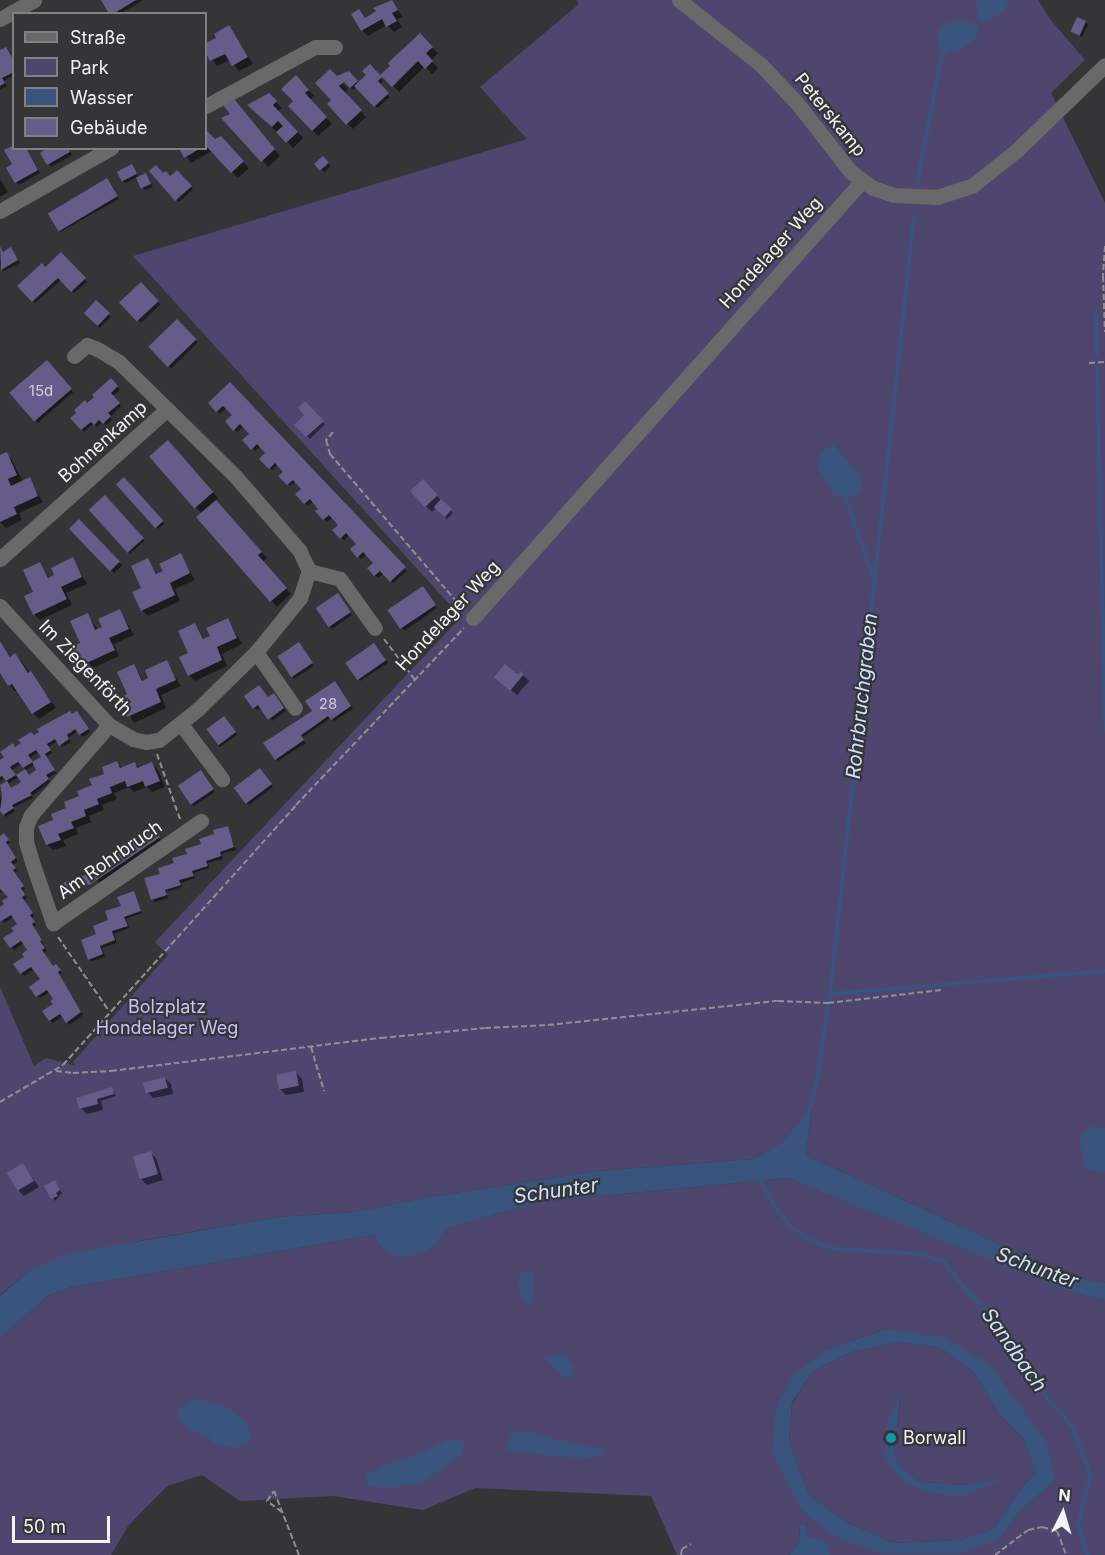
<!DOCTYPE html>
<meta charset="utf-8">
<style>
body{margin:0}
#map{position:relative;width:1105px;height:1555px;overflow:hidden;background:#353537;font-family:Inter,sans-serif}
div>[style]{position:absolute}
.green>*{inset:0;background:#4e466e}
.water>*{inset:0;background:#38547c}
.shadow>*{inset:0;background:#0007;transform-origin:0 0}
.stream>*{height:4px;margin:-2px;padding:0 2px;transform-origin:2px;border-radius:2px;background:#38547c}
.building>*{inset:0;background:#655c8a;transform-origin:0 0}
.path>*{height:2px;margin-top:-1px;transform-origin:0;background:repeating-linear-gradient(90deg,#909092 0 6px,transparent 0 9px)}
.minor>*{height:15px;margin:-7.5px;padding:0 7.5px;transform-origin:7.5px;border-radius:7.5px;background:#6a696a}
.dots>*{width:16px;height:16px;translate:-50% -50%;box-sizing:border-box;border:3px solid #353537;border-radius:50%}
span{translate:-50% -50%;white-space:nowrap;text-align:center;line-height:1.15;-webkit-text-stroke:4.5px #353537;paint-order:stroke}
.number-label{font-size:15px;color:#d0cdda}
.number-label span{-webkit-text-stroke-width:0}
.street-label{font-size:18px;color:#f3f3f5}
.park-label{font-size:18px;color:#cbc0fc}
.poi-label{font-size:18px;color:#f3f3f5}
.left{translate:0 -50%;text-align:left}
.water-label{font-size:20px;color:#cfe2fd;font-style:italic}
.legend{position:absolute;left:12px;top:12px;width:195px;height:138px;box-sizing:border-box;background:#353537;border:2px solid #818183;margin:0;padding:8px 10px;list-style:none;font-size:18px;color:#f3f3f5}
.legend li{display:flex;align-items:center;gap:12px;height:30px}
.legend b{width:30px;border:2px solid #818183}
.north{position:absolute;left:1033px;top:1483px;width:60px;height:60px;-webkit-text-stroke:4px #353537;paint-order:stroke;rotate:5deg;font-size:16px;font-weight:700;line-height:24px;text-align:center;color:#f3f3f5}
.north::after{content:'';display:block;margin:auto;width:21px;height:27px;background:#f3f3f5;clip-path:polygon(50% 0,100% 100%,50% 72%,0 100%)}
.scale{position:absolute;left:12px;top:1516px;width:98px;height:27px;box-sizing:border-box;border:3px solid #f3f3f5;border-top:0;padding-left:8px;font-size:18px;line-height:21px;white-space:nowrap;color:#f3f3f5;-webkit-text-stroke:4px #353537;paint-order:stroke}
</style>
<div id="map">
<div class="green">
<i style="clip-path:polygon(576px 0,1038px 0,1050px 19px,1085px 60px,1051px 93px,1105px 203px,1105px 1283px,1067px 1275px,806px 1155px,812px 1108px,782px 1142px,754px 1159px,598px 1171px,428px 1197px,354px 1212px,277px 1217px,139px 1241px,27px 1272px,0 1295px,0 987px,34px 1066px,46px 1058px,76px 1066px,73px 1062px,168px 955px,155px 942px,461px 617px,133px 256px,527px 139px,480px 87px,579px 4px)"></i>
<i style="clip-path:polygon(evenodd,787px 1178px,1080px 1295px,1105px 1300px,1105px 1555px,830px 1555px,830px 1548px,807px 1538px,806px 1523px,800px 1525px,799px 1541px,789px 1555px,677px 1555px,651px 1496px,475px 1488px,423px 1510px,333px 1496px,240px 1501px,202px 1475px,167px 1486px,128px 1526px,111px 1555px,0 1555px,0 1338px,48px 1296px,68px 1288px,373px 1235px,381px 1247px,397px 1257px,426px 1252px,439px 1242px,444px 1229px,539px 1202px,787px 1178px,886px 1329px,990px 1365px,1055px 1480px,1018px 1514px,1001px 1537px,885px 1554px,802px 1511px,776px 1408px,827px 1349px,886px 1329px)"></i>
<i style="clip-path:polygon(evenodd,899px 1342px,941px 1348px,974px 1373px,999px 1414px,1023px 1439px,1036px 1472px,1019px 1491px,993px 1529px,959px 1540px,894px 1543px,849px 1523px,809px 1495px,789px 1441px,792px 1404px,812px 1372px,852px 1352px,899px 1342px,901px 1394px,894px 1455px,902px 1470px,921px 1482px,963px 1485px,1000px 1480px,932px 1493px,884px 1457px,901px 1394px)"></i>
</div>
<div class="water">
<i style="clip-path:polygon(976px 0,1010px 0,1004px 11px,987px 21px,978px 21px)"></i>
<i style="clip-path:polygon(962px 20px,978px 24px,977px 38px,960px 50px,944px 53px,939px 48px,937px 34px,945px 23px)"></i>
<i style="clip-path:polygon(833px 444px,859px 474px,863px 489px,851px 497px,833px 494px,818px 468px,820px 454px)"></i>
<i style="clip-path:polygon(812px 1107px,806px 1155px,1067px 1275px,1105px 1283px,1105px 1300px,1080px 1295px,1023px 1273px,787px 1178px,539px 1202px,445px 1229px,439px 1242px,426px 1252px,397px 1258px,381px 1247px,373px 1235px,68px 1288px,48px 1296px,0 1338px,0 1296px,27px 1272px,67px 1254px,277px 1217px,354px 1212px,428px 1197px,598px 1171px,754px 1159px,782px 1142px)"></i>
<i style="clip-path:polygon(1090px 1126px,1105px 1129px,1105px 1172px,1085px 1169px,1079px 1139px)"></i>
<i style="clip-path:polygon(533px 1272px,533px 1298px,530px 1306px,522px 1298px,518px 1282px,521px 1274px)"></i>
<i style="clip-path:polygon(evenodd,886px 1329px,945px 1338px,990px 1365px,1047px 1443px,1055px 1480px,1018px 1514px,1001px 1537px,960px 1554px,885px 1554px,839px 1539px,802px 1511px,772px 1453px,776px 1408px,793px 1375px,827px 1349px,886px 1329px,899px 1342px,941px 1348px,974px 1373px,999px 1414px,1023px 1439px,1036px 1472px,1019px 1491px,993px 1529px,959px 1540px,894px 1543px,849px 1523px,809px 1495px,789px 1441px,792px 1403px,812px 1372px,852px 1352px,899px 1342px)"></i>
<i style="clip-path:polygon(565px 1353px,573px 1368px,571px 1378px,564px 1377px,544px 1358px)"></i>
<i style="clip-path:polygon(901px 1392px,894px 1455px,903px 1470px,921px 1482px,963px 1485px,1004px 1479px,962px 1496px,932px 1493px,903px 1482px,884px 1457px,887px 1421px)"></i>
<i style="clip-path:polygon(195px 1399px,229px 1408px,248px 1425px,252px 1441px,237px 1447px,215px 1445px,209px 1437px,189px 1431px,179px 1419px,177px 1409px)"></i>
<i style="clip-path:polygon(528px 1432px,549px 1438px,607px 1450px,593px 1458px,559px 1457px,506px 1450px,511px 1434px)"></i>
<i style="clip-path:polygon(446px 1440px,465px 1441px,462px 1455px,421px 1483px,386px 1488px,368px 1486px,366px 1474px,389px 1463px,422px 1453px)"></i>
<i style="clip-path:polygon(806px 1523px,807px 1537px,823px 1539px,830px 1548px,830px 1555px,789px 1555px,799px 1541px,800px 1525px)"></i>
</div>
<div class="shadow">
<i style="clip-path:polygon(103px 0,143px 0,120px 14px,111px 14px)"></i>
<i style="clip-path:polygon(392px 2px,403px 17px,397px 19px,402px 27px,394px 32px,387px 25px,368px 36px,362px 30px,359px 10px,366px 19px)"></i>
<i style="clip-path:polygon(1085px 22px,1088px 25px,1082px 37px,1072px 31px)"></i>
<i style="clip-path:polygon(229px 27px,253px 64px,239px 71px,230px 60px,217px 66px,206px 51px,206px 44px,218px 38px)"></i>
<i style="clip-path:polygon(420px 35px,438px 53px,431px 60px,438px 68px,432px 74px,425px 66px,399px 92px,383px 75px)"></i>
<i style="clip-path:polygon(0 52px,14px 61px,14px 75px,4px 81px,7px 86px,0 90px)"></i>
<i style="clip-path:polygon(370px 66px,383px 81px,379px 85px,390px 97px,377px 108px,357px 87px,353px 90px,340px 76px,349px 73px,359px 83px,368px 75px)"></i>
<i style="clip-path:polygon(330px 71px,348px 89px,344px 93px,366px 117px,353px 129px,329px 104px,333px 100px)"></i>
<i style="clip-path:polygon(296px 77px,314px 96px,310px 100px,332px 124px,318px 136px,290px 106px,295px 101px)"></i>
<i style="clip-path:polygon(269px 95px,282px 108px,278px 111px,303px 138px,293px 148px,250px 105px)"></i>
<i style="clip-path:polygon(239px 107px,280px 156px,268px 167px,224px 118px)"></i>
<i style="clip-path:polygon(207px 133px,215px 141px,227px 144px,249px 168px,238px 178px,212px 151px,191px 163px,181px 148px,206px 148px)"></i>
<i style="clip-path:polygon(14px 148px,26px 148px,40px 173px,19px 185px,16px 182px)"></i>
<i style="clip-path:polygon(68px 148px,72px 155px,51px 167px,42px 153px)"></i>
<i style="left:323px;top:158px;width:11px;height:9px;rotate:45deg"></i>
<i style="clip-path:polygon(134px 169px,139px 178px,148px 178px,153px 187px,145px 190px,137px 177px,126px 183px,123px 181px)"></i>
<i style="clip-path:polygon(151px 171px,171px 178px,177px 172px,193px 189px,179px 202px)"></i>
<i style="clip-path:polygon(0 179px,8px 192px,0 197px)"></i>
<i style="clip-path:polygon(110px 183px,119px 199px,60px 232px,58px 229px)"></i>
<i style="clip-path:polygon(0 246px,4px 253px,11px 249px,20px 263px,4px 271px,0 266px)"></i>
<i style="clip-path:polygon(61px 254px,87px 282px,74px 293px,62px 279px,35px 303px,19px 286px)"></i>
<i style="left:141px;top:284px;width:28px;height:27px;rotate:46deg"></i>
<i style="left:96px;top:302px;width:21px;height:16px;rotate:45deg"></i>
<i style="left:177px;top:321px;width:30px;height:37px;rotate:46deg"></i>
<i style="left:47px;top:362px;width:40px;height:47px;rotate:49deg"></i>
<i style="clip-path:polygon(111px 380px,120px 390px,112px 396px,121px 406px,110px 417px,112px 420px,106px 425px,103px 422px,97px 427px,94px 423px,84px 432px,72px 418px)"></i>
<i style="clip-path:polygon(230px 384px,407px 571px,393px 583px,384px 573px,378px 578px,369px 568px,375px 563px,367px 554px,361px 559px,352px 549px,358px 544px,350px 535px,344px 540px,334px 530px,340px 525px,333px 517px,327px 522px,317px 511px,321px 509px,313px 501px,308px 506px,297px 494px,303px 489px,296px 481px,290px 486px,280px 476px,285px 472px,278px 464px,272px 470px,261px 459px,268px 453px,261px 446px,255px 451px,244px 440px,251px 434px,244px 426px,237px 432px,227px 421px,234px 415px,227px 407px,220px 414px,210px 403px)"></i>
<i style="clip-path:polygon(305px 404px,325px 424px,310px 439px,296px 425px,306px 415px)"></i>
<i style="clip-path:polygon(174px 448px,218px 498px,215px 501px,267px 558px,263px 562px,291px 594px,277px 607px,199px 518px,202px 514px,196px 507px)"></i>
<i style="clip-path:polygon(7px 454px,12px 460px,23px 482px,29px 479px,43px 502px,19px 513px,22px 520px,6px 528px,0 522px,0 457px)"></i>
<i style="left:124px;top:479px;width:60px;height:8px;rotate:48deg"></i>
<i style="clip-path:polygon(423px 481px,453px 513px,447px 519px,436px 508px,432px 512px,412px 492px)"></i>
<i style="left:105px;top:497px;width:59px;height:19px;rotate:48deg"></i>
<i style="left:79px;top:521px;width:62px;height:11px;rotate:46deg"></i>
<i style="clip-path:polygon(180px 555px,195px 580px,175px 589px,180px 601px,148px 616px,142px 610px,148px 560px,158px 575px)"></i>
<i style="clip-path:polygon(72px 559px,87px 584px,66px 593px,72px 605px,40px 620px,34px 614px,40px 564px,50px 579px)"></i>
<i style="clip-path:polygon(425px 591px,437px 608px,404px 631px,390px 611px)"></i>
<i style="clip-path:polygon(340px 597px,352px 615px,332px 629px,317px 608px)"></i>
<i style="clip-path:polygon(120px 611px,134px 635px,114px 644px,119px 656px,87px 671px,81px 665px,87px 615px,98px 630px)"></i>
<i style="clip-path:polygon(228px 620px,242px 644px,222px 654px,227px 666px,195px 681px,189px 675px,195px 624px,205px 640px)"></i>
<i style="clip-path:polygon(0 642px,12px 658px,15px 655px,21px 661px,56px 708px,39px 719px,33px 713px,17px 690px,15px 691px,0 673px)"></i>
<i style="clip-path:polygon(301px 646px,314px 666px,294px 679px,292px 676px)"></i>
<i style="clip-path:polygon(377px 647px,388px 663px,360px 681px,358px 679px)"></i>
<i style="clip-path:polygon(166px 662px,181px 686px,161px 695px,166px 708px,134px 723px,120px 699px,129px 695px,134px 666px,144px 682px)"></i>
<i style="clip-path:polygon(521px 673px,529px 681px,517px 695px,502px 683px,518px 677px)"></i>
<i style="clip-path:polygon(337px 686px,353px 709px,334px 721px,331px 718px,312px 731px,302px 738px,306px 743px,278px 761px,276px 759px)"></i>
<i style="clip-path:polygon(262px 690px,268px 699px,276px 697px,286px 711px,272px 721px,261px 707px,257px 710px,254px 708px)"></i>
<i style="clip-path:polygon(evenodd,72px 715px,79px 715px,90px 732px,83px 737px,78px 731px,68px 738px,71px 742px,63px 747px,58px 741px,48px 747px,52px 753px,46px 757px,56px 773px,48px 778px,50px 782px,32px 796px,33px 798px,13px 808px,15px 811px,6px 817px,0 808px,0 798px,4px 796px,0 787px,8px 782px,5px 778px,0 781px,0 762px,16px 748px,72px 715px,39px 752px,43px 757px,33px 763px,30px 758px,39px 752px,72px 715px,21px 764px,26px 770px,35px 764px,38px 770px,29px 776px,25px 771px,16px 776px,12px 770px,21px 764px,72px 715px,19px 777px,23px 783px,12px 790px,8px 784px,19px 777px)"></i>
<i style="clip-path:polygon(226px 720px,237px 735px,220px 747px,218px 745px)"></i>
<i style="clip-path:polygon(117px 763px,122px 768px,135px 764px,139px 768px,152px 764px,158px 770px,165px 787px,152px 792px,147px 787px,134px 792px,129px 787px,114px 793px,117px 799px,102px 805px,104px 810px,89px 816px,91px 822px,76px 828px,78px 834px,63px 840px,66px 846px,53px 850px,47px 844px,55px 821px)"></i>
<i style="clip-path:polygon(263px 772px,273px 787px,249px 805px,246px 802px)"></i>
<i style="clip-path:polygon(204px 774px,215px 792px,194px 806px,191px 804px)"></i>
<i style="clip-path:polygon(227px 827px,236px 850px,221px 854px,223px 859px,208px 863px,209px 868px,194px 873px,195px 878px,181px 883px,182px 887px,166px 892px,168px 898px,155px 902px,152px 899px,162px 875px)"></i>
<i style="clip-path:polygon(155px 832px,161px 840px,99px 883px,98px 880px,68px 891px,86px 876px)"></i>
<i style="clip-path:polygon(0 838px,6px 838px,10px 843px,7px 845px,18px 861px,13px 865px,17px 871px,14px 873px,25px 889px,22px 891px,27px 898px,24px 900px,34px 916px,32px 918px,36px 925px,33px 927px,47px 951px,43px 953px,53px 967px,59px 968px,62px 973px,59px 975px,83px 1015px,69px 1025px,63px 1016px,53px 1023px,50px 1020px,44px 1012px,55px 1004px,55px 999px,50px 992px,40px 998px,37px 996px,42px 980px,34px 969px,24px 976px,15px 965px,26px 957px,29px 951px,24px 943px,14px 950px,5px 939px,16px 931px,19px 924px,14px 917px,4px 923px,0 918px,0 909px,10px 897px,5px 890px,0 893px)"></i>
<i style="clip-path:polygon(133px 893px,142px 913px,126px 919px,129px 928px,114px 934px,117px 943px,102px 948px,105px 957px,92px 961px,89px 959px,98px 935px)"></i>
<i style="clip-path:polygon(296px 1073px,302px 1079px,304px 1092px,286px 1095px,280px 1089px)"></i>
<i style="clip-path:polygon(165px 1078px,171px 1084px,173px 1094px,153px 1098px,147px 1092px)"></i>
<i style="clip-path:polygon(111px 1088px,116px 1096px,101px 1101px,103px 1110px,87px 1114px,81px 1108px)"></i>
<i style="clip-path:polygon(150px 1152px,156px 1158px,163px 1180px,147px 1185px,141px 1179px)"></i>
<i style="clip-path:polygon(23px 1165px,39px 1187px,24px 1196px,18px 1190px)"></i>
<i style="clip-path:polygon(57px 1185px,62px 1193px,55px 1201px,46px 1186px)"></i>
</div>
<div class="stream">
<i style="left:917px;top:184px;width:127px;rotate:-79.1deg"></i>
<i style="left:941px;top:59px;width:11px;rotate:-56deg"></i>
<i style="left:1096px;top:312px;width:43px;rotate:88.7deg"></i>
<i style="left:1097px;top:366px;width:363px;rotate:88.7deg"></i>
<i style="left:845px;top:496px;width:89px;rotate:71deg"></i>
<i style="left:830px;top:994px;width:276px;rotate:-4.8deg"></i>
<i style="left:808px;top:1115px;width:30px;rotate:-75deg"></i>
<i style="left:816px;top:1086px;width:93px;rotate:-81.3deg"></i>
<i style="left:830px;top:994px;width:783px;rotate:-83.84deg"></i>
<i style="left:760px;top:1179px;width:32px;rotate:62deg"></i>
<i style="left:775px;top:1207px;width:23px;rotate:52deg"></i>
<i style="left:789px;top:1225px;width:22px;rotate:36deg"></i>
<i style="left:807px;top:1238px;width:25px;rotate:23deg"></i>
<i style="left:830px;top:1248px;width:88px;rotate:3.9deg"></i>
<i style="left:918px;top:1254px;width:27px;rotate:17deg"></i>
<i style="left:944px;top:1262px;width:36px;rotate:52deg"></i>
<i style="left:966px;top:1290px;width:47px;rotate:45deg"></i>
<i style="left:999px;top:1323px;width:35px;rotate:68deg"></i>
<i style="left:1012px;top:1356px;width:94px;rotate:49.7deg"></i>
<i style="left:1073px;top:1428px;width:51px;rotate:69.4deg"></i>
<i style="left:1091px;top:1476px;width:51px;rotate:104.9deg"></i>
<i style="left:1078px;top:1525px;width:32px;rotate:72deg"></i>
</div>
<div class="building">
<i style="clip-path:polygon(101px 0,136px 0,113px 14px,109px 14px)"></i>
<i style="clip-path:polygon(392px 0,398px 10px,392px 13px,397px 21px,386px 27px,382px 19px,361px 31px,351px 14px,359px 9px,365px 18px,376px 11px,373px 8px)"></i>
<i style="left:1077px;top:17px;width:10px;height:16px;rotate:24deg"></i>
<i style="clip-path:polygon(229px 25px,248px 57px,232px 66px,225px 54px,210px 61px,206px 53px,206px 43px,216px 38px,214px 34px)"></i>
<i style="clip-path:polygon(420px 33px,433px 47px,426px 53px,433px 61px,425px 69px,418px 61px,392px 87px,382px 77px,378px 81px,389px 93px,374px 107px,354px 86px,366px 75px,362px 71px,370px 64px,380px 75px,390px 66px,388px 63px)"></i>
<i style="clip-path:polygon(6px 47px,14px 61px,14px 72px,2px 78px,5px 83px,0 86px,0 50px)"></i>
<i style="clip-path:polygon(330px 69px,337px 76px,349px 71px,358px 81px,350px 88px,344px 82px,339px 86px,362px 110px,346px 125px,327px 104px,331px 100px,315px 83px)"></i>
<i style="clip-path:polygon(296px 75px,309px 90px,305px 93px,327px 117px,312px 131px,288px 106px,293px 101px,281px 89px)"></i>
<i style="clip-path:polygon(269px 93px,277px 101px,273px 105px,298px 132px,286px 143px,276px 132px,283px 126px,278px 121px,272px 127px,247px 105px)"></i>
<i style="clip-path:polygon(234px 99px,275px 149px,261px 162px,221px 118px,230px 114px,223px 105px)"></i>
<i style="clip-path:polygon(207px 131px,215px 139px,221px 136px,244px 161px,231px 173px,206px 146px)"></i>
<i style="clip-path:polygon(14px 145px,14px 148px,26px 148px,38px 170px,15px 183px,6px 168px,12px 164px,4px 150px)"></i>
<i style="clip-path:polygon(47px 148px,68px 148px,70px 152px,47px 165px,40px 153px)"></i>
<i style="clip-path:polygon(179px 148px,201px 148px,184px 158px)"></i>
<i style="left:323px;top:156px;width:9px;height:12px;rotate:49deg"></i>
<i style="left:132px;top:164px;width:11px;height:17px;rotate:63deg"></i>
<i style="clip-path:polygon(156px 165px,163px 173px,166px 171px,170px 176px,177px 170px,192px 186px,175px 201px,149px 171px)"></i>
<i style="left:146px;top:173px;width:12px;height:11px;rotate:66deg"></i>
<i style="left:107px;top:178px;width:21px;height:69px;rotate:59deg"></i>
<i style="clip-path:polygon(0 246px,3px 252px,11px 247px,18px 260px,1px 270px)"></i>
<i style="clip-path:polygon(61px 252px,86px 278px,71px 292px,58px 278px,32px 302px,17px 286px,42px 263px,45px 267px)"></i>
<i style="left:141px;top:282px;width:26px;height:30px;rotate:47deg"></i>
<i style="left:96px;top:300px;width:19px;height:18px;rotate:43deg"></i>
<i style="left:177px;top:319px;width:28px;height:40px;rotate:46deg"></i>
<i style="left:47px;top:360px;width:38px;height:50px;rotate:49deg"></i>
<i style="clip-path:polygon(111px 378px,118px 386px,111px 393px,120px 403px,108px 413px,111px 416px,103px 424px,99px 420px,94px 425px,91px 422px,81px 430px,70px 418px,76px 413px,74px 410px,85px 400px,87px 403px,94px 397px,92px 395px)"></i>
<i style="clip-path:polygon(230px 382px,406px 567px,390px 582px,380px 571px,374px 576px,367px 568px,373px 563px,363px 552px,357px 558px,350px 549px,356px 544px,346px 533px,340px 539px,332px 530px,338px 525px,329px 515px,323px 520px,315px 511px,318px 509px,310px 499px,304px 504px,295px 494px,301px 489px,293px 480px,287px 485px,278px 476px,283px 472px,275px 463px,269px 469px,259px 459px,265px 453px,257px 444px,251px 450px,242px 440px,249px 434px,240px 424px,233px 431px,225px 421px,232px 415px,223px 406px,216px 412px,208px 403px)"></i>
<i style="clip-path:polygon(305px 401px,324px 421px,306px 437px,294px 425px,304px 415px,298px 408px)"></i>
<i style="left:168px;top:440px;width:69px;height:25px;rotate:49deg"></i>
<i style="clip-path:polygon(7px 452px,17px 475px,8px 479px,11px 486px,30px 477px,38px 496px,14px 507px,17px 514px,0 522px,0 455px)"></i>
<i style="left:124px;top:477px;width:59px;height:11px;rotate:48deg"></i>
<i style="left:423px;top:479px;width:22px;height:18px;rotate:47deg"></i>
<i style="left:105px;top:495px;width:58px;height:22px;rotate:48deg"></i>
<i style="left:441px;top:499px;width:15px;height:11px;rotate:42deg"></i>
<i style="clip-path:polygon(216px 500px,262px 552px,258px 555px,287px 588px,270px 602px,196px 517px)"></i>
<i style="left:79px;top:519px;width:59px;height:14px;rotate:46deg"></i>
<i style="clip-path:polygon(181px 553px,190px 573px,170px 583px,175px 595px,141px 611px,132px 592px,141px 588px,131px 566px,148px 558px,156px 574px,163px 571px,159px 564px)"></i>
<i style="clip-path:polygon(73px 557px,82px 577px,61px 587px,67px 599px,33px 615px,24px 596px,33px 592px,23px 570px,40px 562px,48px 578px,54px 575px,51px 568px)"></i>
<i style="left:423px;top:586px;width:23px;height:43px;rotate:56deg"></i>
<i style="left:338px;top:593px;width:23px;height:27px;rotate:56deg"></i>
<i style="clip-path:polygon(120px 609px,129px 629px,109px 638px,115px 650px,80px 666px,71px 647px,80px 643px,70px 621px,88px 613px,95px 630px,102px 627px,98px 619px)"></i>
<i style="clip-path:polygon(228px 618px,237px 638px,217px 647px,222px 660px,188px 676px,179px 657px,188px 653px,178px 631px,195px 623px,203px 639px,210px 636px,206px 628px)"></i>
<i style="clip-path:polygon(0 641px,10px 657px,15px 653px,28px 673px,31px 671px,51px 702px,32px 714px,12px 684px,8px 686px,0 673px)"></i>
<i style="left:299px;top:642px;width:25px;height:26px;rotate:56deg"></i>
<i style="left:374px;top:643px;width:21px;height:35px;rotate:55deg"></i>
<i style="clip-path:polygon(167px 660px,176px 680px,156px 689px,161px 702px,127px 717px,118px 699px,127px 694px,117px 672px,134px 664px,142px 681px,148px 678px,145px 670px)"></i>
<i style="clip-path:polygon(505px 664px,518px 675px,521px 671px,524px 674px,510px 691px,494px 677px)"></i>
<i style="clip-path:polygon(335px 681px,351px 706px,331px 720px,328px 716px,310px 729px,301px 735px,304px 740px,275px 760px,263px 743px,312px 711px,305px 701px)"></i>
<i style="clip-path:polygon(259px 685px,268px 697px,274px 693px,284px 708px,268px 720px,258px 705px,253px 709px,244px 696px)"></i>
<i style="clip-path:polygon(evenodd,70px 711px,72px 714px,77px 711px,89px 729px,79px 735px,75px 729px,67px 735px,69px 739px,59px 746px,55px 739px,47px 744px,51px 750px,45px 754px,55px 770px,46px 775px,49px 779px,30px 793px,32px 795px,12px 805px,14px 808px,3px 815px,0 811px,2px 795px,0 785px,7px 781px,11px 788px,21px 782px,16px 775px,6px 781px,2px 776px,0 777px,0 760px,4px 757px,0 752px,13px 743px,15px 747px,21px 743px,18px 740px,31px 732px,34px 735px,39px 732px,37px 729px,70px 711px,36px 750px,41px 757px,32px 762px,36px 770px,29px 775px,25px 769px,16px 775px,10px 767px,18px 762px,23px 768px,33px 762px,28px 755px,36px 750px)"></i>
<i style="left:224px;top:716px;width:20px;height:22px;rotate:53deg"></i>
<i style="clip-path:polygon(117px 761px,120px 768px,135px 762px,137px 768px,152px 762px,160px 781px,145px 787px,143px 781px,127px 787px,125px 781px,110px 787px,112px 793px,97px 799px,99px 804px,84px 810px,86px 816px,71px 822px,74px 828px,58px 834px,61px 840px,46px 845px,38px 826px,53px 820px,51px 814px,66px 808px,64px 802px,79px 796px,77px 791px,92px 785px,89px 779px,104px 774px,102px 767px)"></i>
<i style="left:260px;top:768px;width:20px;height:33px;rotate:53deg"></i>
<i style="left:201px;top:770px;width:23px;height:28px;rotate:56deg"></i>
<i style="clip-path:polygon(228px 826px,234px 847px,220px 852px,221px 856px,206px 861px,208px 866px,192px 871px,194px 876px,179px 880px,181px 885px,165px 890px,167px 895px,151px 900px,144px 878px,160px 874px,158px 868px,174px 863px,172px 858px,187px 854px,185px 849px,201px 844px,199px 839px,214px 834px,213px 830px)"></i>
<i style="clip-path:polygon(153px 828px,160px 837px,91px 884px,67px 893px,63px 883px,85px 875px)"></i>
<i style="clip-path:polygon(4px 833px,9px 840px,6px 842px,16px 858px,11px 862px,16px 868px,13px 870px,24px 886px,21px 888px,25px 895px,22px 897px,33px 913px,30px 915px,35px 922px,32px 924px,42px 940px,40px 941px,45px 948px,42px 950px,53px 966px,56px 964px,61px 970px,58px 972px,81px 1012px,66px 1023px,60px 1014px,49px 1021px,42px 1011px,53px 1004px,50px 1001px,53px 999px,47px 990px,36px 997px,29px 987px,40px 979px,31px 967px,20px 974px,13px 964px,24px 957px,22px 954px,27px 950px,21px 941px,10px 948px,3px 938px,14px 931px,11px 928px,17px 924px,11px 915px,0 922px,0 907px,4px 904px,2px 901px,8px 897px,0 889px,0 836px)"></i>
<i style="clip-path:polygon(134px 891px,141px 911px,124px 917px,128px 926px,112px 931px,115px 940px,100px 946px,103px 954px,88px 960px,81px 940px,96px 934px,93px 926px,108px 920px,105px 911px,121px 906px,117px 897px)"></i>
<i style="left:296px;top:1071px;width:15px;height:20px;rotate:79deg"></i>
<i style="left:165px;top:1077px;width:11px;height:23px;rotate:75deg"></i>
<i style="clip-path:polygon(112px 1087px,114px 1094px,97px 1099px,98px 1104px,79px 1109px,76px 1098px)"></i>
<i style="left:151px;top:1151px;width:24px;height:19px;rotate:73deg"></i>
<i style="left:23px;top:1163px;width:21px;height:19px;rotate:59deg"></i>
<i style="clip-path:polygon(55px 1180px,60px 1190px,56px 1193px,58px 1196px,51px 1199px,44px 1186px)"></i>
</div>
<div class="path">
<i style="left:1105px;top:246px;width:30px;rotate:94deg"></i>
<i style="left:1103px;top:276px;width:56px;rotate:88deg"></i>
<i style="left:1089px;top:363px;width:16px;rotate:-4deg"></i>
<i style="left:333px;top:432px;width:11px;rotate:131deg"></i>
<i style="left:326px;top:440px;width:15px;rotate:74deg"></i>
<i style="left:330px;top:454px;width:203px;rotate:49.4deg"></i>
<i style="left:384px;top:639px;width:51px;rotate:52.9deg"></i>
<i style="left:157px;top:754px;width:69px;rotate:70.5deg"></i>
<i style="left:58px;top:937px;width:90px;rotate:55.4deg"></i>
<i style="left:311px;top:1047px;width:46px;rotate:73.5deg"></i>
<i style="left:56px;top:1071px;width:17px;rotate:7deg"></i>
<i style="left:73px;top:1073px;width:38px;rotate:-3deg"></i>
<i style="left:111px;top:1071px;width:272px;rotate:-7deg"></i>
<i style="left:381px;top:1038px;width:104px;rotate:-5.5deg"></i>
<i style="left:485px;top:1028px;width:63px;rotate:-2.7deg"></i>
<i style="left:548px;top:1025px;width:231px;rotate:-6deg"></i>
<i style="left:778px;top:1001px;width:50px;rotate:2.3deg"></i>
<i style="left:828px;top:1003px;width:114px;rotate:-6.6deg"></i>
<i style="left:0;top:1102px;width:73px;rotate:-30.4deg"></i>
<i style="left:63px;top:1065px;width:349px;rotate:-48.1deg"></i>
<i style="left:296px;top:805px;width:244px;rotate:-46.5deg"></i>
<i style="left:282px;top:1512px;width:19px;rotate:-144deg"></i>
<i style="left:267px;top:1501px;width:12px;rotate:-55deg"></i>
<i style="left:274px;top:1491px;width:69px;rotate:68.7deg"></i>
<i style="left:681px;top:1555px;width:6px;rotate:-81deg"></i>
<i style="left:682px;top:1549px;width:10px;rotate:-29deg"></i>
<i style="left:995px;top:1555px;width:41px;rotate:-37.1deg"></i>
<i style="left:1028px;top:1530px;width:14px;rotate:-12deg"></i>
<i style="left:1042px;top:1527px;width:16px;rotate:15deg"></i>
<i style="left:1057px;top:1531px;width:26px;rotate:69deg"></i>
</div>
<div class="minor">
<i style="left:679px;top:0;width:105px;rotate:38.4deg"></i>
<i style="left:761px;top:65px;width:52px;rotate:46.5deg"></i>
<i style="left:797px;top:103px;width:88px;rotate:52deg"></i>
<i style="left:851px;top:172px;width:27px;rotate:36deg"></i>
<i style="left:873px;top:188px;width:22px;rotate:18deg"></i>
<i style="left:894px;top:195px;width:43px;rotate:2.7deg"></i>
<i style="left:937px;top:197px;width:38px;rotate:-18deg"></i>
<i style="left:973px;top:185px;width:56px;rotate:-38.5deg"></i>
<i style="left:1017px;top:150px;width:122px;rotate:-44deg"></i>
<i style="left:0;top:19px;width:39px;rotate:-29deg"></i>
<i style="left:206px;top:106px;width:124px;rotate:-28.4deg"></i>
<i style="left:315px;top:47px;width:20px"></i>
<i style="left:0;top:211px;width:128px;rotate:-29.6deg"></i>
<i style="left:0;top:559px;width:224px;rotate:-41.9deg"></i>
<i style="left:167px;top:409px;width:67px;rotate:-135.6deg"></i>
<i style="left:119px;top:362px;width:26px;rotate:-149deg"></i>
<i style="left:97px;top:349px;width:11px;rotate:-158deg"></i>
<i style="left:87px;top:345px;width:17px;rotate:140deg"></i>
<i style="left:309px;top:571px;width:32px;rotate:14deg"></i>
<i style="left:340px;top:579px;width:60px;rotate:54.5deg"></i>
<i style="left:0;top:606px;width:161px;rotate:47.5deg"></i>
<i style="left:109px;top:725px;width:28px;rotate:30deg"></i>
<i style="left:133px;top:739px;width:13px;rotate:13deg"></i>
<i style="left:146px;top:742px;width:13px;rotate:-9deg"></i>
<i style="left:159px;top:740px;width:50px;rotate:-38.5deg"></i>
<i style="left:198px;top:709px;width:81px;rotate:-44.5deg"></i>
<i style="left:256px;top:652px;width:70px;rotate:-50.8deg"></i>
<i style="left:300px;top:598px;width:28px;rotate:-72deg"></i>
<i style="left:309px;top:571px;width:23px;rotate:-115deg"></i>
<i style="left:299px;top:550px;width:96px;rotate:-130.8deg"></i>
<i style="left:236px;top:477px;width:97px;rotate:-135.4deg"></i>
<i style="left:473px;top:618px;width:585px;rotate:-48.33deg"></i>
<i style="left:256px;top:652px;width:68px;rotate:55.1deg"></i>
<i style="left:181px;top:724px;width:69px;rotate:53.3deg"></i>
<i style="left:109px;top:725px;width:119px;rotate:130.9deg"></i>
<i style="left:31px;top:815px;width:13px;rotate:113deg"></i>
<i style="left:26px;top:827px;width:15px;rotate:90deg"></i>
<i style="left:26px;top:842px;width:21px;rotate:73deg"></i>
<i style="left:32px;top:862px;width:65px;rotate:71deg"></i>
<i style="left:53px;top:923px;width:180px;rotate:-34.6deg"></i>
</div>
<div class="dots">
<i style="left:891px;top:1438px;background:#0f9aa8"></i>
</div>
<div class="number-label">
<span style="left:41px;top:391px">15d</span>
<span style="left:328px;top:704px">28</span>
</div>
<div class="street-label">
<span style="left:830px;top:115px;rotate:51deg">Peterskamp</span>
<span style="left:771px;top:253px;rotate:-48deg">Hondelager Weg</span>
<span style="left:103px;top:442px;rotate:-42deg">Bohnenkamp</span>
<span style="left:448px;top:616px;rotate:-47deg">Hondelager Weg</span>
<span style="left:85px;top:668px;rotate:46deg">Im Ziegenförth</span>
<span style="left:110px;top:860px;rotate:-35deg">Am Rohrbruch</span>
</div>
<div class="park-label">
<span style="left:167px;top:1018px">Bolzplatz<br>Hondelager Weg</span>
</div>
<div class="poi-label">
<span class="left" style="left:903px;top:1438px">Borwall</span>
</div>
<div class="water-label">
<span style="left:862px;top:696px;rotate:-84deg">Rohrbruchgraben</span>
<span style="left:556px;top:1191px;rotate:-8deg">Schunter</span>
<span style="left:1037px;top:1268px;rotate:20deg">Schunter</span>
<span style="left:1014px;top:1350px;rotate:55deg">Sandbach</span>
</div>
<ul class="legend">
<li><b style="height:8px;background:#6a696a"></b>Straße</li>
<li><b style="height:16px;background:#4e466e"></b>Park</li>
<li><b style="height:16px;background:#38547c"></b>Wasser</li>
<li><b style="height:16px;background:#655c8a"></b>Gebäude</li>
</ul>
<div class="north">N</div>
<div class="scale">50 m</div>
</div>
